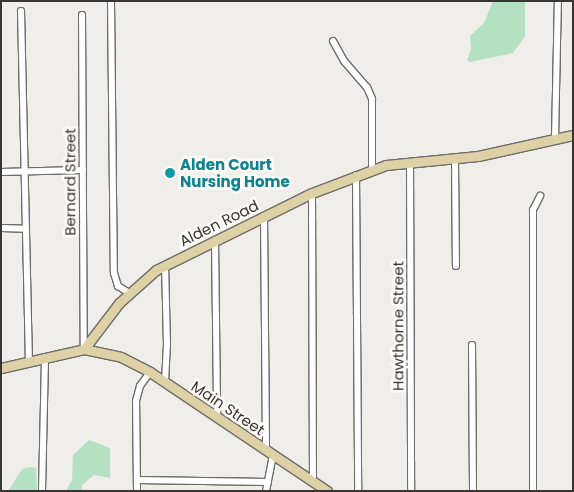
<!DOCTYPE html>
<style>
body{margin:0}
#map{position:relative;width:574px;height:492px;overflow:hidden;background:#f0eeea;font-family:Poppins,sans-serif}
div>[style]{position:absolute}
.green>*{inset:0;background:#b4e1c1}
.roads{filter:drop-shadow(1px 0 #6f6c69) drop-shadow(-1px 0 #6f6c69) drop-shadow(0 1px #6f6c69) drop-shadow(0 -1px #6f6c69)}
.minor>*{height:6px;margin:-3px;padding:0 3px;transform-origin:3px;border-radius:3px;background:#fff}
.major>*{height:9px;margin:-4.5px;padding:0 4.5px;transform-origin:4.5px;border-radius:4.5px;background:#ddd1a5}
.dots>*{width:14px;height:14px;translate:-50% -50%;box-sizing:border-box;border:2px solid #fefbf7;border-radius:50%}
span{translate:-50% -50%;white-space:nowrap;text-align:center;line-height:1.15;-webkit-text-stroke:5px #fefbf7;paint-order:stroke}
.culture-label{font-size:15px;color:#0d838f;font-weight:700}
.left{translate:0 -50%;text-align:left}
.street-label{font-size:15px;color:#373634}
.frame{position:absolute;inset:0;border:2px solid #373634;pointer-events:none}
</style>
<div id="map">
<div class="green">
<i style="clip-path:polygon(493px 1px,525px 1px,525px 36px,513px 53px,470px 62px,467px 60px,471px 49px,470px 36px,484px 23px)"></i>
<i style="clip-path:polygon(89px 440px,110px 448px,110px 478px,94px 475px,82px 485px,82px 491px,66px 491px,72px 480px,73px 455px)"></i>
<i style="clip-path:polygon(30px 467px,36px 468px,37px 491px,8px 491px,22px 469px)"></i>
</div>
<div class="roads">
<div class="minor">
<i style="left:111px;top:1px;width:272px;rotate:89.4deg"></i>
<i style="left:114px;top:273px;width:14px;rotate:73deg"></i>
<i style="left:118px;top:286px;width:13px;rotate:32deg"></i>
<i style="left:21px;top:11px;width:350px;rotate:88.7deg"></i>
<i style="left:82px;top:15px;width:333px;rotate:89.7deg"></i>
<i style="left:333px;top:41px;width:23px;rotate:61deg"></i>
<i style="left:344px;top:61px;width:35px;rotate:49deg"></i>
<i style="left:367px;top:87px;width:13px;rotate:67deg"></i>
<i style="left:372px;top:99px;width:70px;rotate:90deg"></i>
<i style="left:555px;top:139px;width:138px;rotate:-88.8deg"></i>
<i style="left:455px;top:159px;width:107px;rotate:89.5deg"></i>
<i style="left:410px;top:162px;width:329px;rotate:89.8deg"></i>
<i style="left:1px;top:172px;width:82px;rotate:-1.4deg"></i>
<i style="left:356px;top:175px;width:316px;rotate:89.6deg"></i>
<i style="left:312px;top:193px;width:288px;rotate:89.8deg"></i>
<i style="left:264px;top:216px;width:234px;rotate:89.5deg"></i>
<i style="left:1px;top:228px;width:25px;rotate:2deg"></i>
<i style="left:215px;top:240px;width:176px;rotate:89.3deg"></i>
<i style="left:472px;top:345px;width:146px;rotate:89.6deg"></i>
<i style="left:165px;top:382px;width:37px;rotate:-87deg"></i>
<i style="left:167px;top:345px;width:80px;rotate:-91.4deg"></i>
<i style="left:137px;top:480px;width:131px;rotate:0.9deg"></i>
<i style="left:42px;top:491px;width:134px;rotate:-88.7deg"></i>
<i style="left:137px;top:491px;width:90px;rotate:-90.6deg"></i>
<i style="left:136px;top:401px;width:16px;rotate:-75deg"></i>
<i style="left:140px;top:386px;width:17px;rotate:-54deg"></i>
<i style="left:266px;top:491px;width:37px;rotate:-79deg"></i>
<i style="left:533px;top:491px;width:281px;rotate:-90deg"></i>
<i style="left:533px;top:210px;width:16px;rotate:-63deg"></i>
</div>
<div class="major">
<i style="left:84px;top:349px;width:58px;rotate:-52.7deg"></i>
<i style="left:119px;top:303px;width:50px;rotate:-41.7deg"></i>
<i style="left:156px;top:270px;width:174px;rotate:-26.3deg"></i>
<i style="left:312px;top:193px;width:79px;rotate:-20.7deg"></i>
<i style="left:386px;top:165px;width:92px;rotate:-5.6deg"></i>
<i style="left:478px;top:156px;width:97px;rotate:-12.5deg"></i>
<i style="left:1px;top:368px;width:85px;rotate:-12.9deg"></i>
<i style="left:84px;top:349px;width:38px;rotate:12deg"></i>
<i style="left:121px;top:357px;width:33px;rotate:27deg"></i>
<i style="left:150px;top:372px;width:213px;rotate:33.9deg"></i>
</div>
</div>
<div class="dots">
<i style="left:170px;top:173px;background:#0f9aa8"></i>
</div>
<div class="culture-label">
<span class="left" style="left:180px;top:173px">Alden Court<br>Nursing Home</span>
</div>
<div class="street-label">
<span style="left:70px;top:182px;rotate:-90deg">Bernard Street</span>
<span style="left:219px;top:223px;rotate:-26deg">Alden Road</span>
<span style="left:398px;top:326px;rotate:-90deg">Hawthorne Street</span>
<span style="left:228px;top:408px;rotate:34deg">Main Street</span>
</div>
<div class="frame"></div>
</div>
